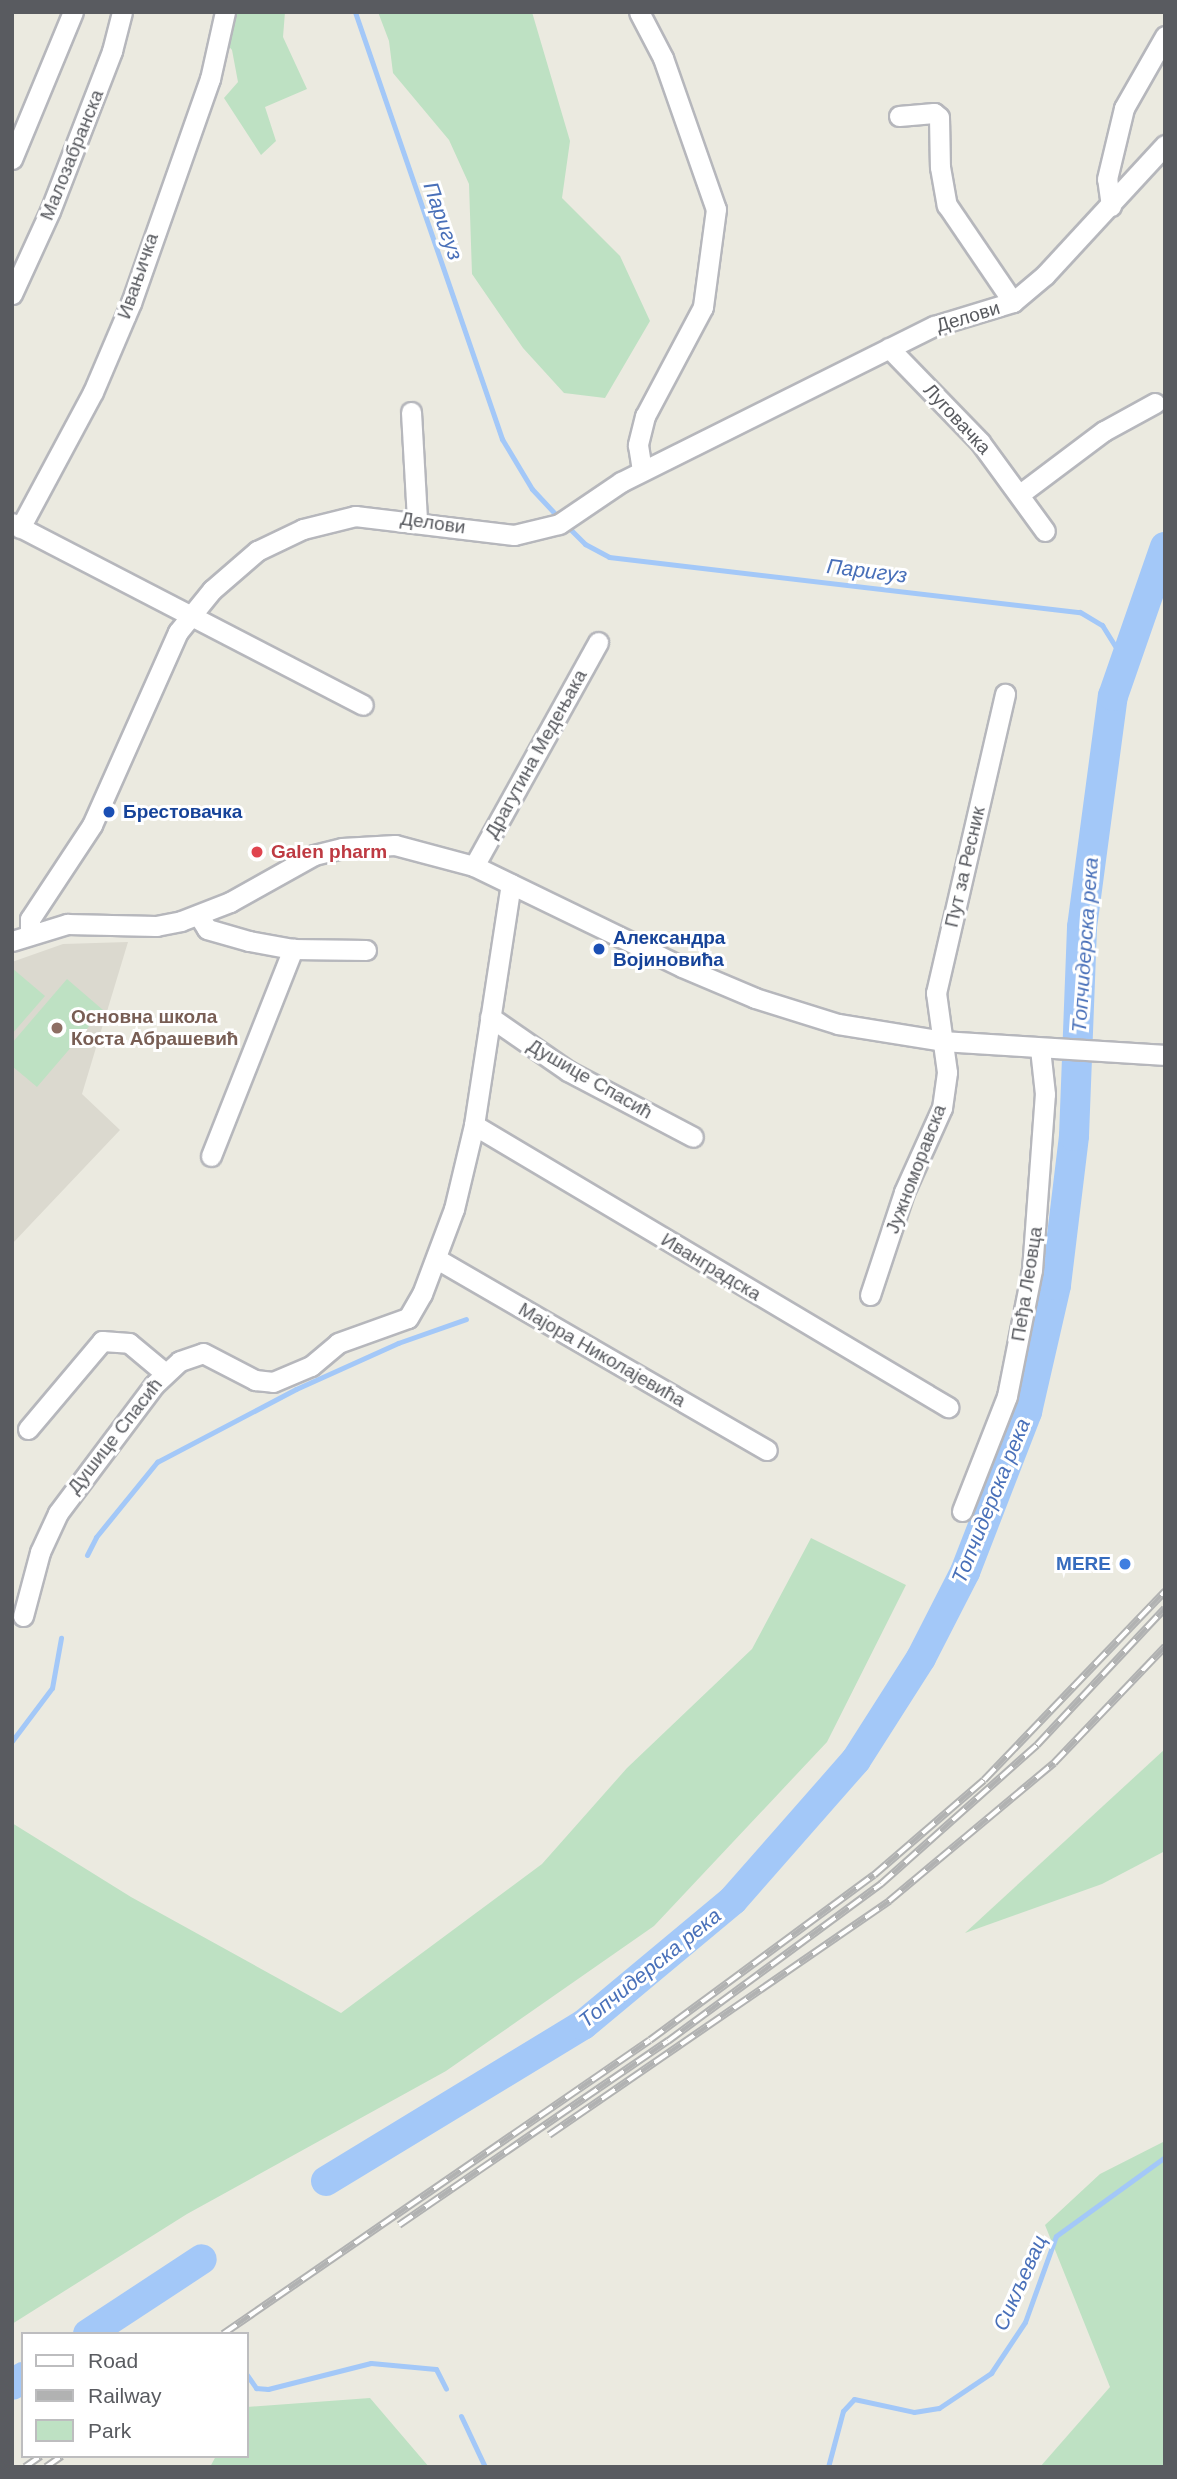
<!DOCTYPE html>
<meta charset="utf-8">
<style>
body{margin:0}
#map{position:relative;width:1177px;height:2479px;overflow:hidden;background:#ebeae0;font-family:Helvetica,sans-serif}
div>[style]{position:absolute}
.education>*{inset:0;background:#dbd9cf}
.green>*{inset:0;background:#bee1c3}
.stream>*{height:5px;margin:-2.5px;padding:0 2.5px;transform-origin:2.5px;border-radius:2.5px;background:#a3c8f8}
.river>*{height:30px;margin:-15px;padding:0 15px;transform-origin:15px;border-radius:15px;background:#a3c8f8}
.roads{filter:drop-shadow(2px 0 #b6b7bc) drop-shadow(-2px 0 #b6b7bc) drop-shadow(0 2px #b6b7bc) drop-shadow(0 -2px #b6b7bc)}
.minor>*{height:19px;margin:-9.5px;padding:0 9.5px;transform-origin:9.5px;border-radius:9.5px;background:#fff}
.rail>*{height:8px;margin-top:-4px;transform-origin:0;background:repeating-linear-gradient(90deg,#fff 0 16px,#b1b2b2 0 32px);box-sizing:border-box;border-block:2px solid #b1b2b2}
.dots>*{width:19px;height:19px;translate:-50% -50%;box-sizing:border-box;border:4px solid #fff;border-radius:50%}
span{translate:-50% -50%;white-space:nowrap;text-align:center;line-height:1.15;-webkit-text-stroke:6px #fff;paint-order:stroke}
.street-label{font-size:19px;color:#595b60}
.transit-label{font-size:19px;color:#164399;font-weight:700}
.left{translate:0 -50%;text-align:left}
.health-label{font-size:19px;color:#be3a42;font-weight:700}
.education-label{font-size:19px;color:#785e54;font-weight:700}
.shop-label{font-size:19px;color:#366cbe;font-weight:700}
.right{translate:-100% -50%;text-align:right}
.water-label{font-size:21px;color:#4970b9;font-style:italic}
.frame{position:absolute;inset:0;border:14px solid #595b60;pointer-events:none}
.legend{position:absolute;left:21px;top:2332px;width:228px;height:126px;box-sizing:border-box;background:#fff;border:2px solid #bdbdbf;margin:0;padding:9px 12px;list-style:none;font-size:21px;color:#595b60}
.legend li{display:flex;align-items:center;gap:14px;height:35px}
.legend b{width:35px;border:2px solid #bdbdbf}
</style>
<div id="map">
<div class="education">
<i style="clip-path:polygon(128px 942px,82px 1094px,120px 1130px,12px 1244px,12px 962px,63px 944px)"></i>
</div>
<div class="green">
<i style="clip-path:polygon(225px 12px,285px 12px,283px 37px,307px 89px,265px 107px,276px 141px,261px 155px,224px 98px,238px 82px,232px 50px,220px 36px)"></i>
<i style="clip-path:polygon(378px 12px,532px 12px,570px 141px,562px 198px,620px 256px,650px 321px,605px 398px,564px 393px,523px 348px,472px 274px,469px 184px,449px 140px,393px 73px,389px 41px)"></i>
<i style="clip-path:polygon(12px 968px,45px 996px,12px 1034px)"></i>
<i style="clip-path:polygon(67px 979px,103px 1010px,37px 1087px,12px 1066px,12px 1043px)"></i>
<i style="clip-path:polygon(811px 1538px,906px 1585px,827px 1742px,654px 1926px,446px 2071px,187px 2214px,12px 2324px,12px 1823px,131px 1897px,341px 2013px,542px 1864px,627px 1768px,752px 1649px)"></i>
<i style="clip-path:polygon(1165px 1749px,1165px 1851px,1102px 1884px,965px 1933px)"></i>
<i style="clip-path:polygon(1165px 2141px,1165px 2467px,1040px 2467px,1110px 2387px,1045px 2225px,1100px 2174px)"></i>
<i style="clip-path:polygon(370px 2398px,429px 2467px,210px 2467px,216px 2456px,247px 2456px,247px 2407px)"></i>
</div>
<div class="stream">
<i style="left:355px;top:12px;width:452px;rotate:71deg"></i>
<i style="left:502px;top:439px;width:58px;rotate:59deg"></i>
<i style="left:532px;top:489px;width:40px;rotate:47deg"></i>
<i style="left:566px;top:525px;width:27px;rotate:45deg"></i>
<i style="left:585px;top:544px;width:27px;rotate:28deg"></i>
<i style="left:609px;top:557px;width:474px;rotate:6.7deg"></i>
<i style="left:1080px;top:612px;width:26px;rotate:31deg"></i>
<i style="left:1102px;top:625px;width:44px;rotate:58.1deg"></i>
<i style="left:87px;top:1555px;width:20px;rotate:-63deg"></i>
<i style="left:96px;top:1537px;width:97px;rotate:-50.9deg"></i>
<i style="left:157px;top:1462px;width:157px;rotate:-27.7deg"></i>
<i style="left:296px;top:1389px;width:112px;rotate:-24.3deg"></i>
<i style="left:398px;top:1343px;width:72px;rotate:-19.4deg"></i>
<i style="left:12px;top:1741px;width:66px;rotate:-53deg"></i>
<i style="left:52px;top:1688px;width:51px;rotate:-79.8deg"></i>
<i style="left:247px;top:2375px;width:16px;rotate:55deg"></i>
<i style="left:256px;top:2388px;width:12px;rotate:5deg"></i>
<i style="left:268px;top:2389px;width:106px;rotate:-14.2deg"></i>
<i style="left:371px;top:2363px;width:65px;rotate:5.3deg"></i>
<i style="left:436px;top:2369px;width:22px;rotate:63deg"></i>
<i style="left:461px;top:2416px;width:56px;rotate:64.8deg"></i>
<i style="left:828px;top:2467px;width:58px;rotate:-75deg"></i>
<i style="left:843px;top:2411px;width:16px;rotate:-47deg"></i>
<i style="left:854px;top:2399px;width:61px;rotate:12.2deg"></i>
<i style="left:914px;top:2412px;width:25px;rotate:-9deg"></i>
<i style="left:939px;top:2408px;width:63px;rotate:-33.9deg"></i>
<i style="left:991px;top:2373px;width:61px;rotate:-56.3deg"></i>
<i style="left:1025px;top:2322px;width:91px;rotate:-70.2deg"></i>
<i style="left:1056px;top:2236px;width:135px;rotate:-35.9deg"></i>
</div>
<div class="river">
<i style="left:326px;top:2181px;width:301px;rotate:-31.3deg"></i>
<i style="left:583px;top:2025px;width:195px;rotate:-39.8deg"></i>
<i style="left:733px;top:1900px;width:186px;rotate:-48.7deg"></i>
<i style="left:856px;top:1760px;width:121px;rotate:-57.5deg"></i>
<i style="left:921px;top:1658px;width:97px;rotate:-62.9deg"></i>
<i style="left:965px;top:1572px;width:172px;rotate:-68.8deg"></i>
<i style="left:1027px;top:1412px;width:130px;rotate:-77.1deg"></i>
<i style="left:1056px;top:1285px;width:150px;rotate:-83.1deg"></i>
<i style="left:1074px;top:1136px;width:209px;rotate:-87.8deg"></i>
<i style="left:1082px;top:927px;width:233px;rotate:-82.4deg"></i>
<i style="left:1113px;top:696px;width:158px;rotate:-70.8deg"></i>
<i style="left:88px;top:2334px;width:136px;rotate:-33.3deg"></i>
<i style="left:12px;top:2385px;width:14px;rotate:-36deg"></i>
</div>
<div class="roads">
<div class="minor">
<i style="left:639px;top:12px;width:52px;rotate:62.4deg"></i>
<i style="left:663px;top:58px;width:160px;rotate:70.7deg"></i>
<i style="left:716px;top:209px;width:99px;rotate:97.6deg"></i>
<i style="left:703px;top:307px;width:123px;rotate:118deg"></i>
<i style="left:645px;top:416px;width:30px;rotate:104deg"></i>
<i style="left:638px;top:445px;width:26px;rotate:81deg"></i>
<i style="left:899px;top:116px;width:35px;rotate:-5deg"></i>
<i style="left:934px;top:113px;width:6px;rotate:39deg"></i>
<i style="left:939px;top:117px;width:50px;rotate:88.9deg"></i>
<i style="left:940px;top:167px;width:39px;rotate:80deg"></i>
<i style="left:947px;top:205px;width:117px;rotate:55.8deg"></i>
<i style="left:12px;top:159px;width:159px;rotate:-67.5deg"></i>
<i style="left:1111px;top:206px;width:27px;rotate:-98deg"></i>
<i style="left:1107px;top:179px;width:73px;rotate:-76.5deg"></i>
<i style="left:1124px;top:108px;width:83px;rotate:-60.3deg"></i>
<i style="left:12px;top:294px;width:91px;rotate:-65.4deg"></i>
<i style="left:50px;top:211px;width:172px;rotate:-68.8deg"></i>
<i style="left:112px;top:51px;width:40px;rotate:-75.6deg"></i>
<i style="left:889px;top:348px;width:131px;rotate:45.9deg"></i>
<i style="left:980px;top:442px;width:110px;rotate:53.9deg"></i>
<i style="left:411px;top:412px;width:108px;rotate:86.8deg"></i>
<i style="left:1020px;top:494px;width:105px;rotate:-36.9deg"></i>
<i style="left:1104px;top:431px;width:58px;rotate:-28.8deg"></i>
<i style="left:12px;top:523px;width:395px;rotate:27.4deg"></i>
<i style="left:20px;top:528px;width:154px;rotate:-61.8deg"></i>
<i style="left:93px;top:392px;width:97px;rotate:-66.9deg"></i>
<i style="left:131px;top:303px;width:238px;rotate:-70.6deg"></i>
<i style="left:210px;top:79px;width:69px;rotate:-77.4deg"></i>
<i style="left:474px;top:866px;width:256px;rotate:-61deg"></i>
<i style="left:199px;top:916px;width:15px;rotate:58deg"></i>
<i style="left:207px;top:929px;width:44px;rotate:15.9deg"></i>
<i style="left:249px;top:941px;width:45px;rotate:10.3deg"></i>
<i style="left:293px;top:949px;width:73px;rotate:0.8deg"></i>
<i style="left:30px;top:933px;width:14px;rotate:-90deg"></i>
<i style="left:30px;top:919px;width:113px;rotate:-56.6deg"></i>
<i style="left:92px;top:825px;width:211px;rotate:-66deg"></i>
<i style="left:178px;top:632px;width:54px;rotate:-51deg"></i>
<i style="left:212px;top:590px;width:60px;rotate:-40.9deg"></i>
<i style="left:257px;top:551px;width:51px;rotate:-25.6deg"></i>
<i style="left:303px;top:529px;width:54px;rotate:-14deg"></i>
<i style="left:355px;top:516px;width:160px;rotate:6.8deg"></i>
<i style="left:514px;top:535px;width:46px;rotate:-13.7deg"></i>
<i style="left:559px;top:524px;width:75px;rotate:-34.1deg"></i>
<i style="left:621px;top:482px;width:350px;rotate:-26.5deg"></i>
<i style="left:934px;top:326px;width:83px;rotate:-16.9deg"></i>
<i style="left:1013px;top:302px;width:42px;rotate:-40.2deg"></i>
<i style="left:1045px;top:275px;width:177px;rotate:-47.3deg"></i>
<i style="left:12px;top:941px;width:58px;rotate:-17.2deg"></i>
<i style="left:67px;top:924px;width:89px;rotate:1.3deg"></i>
<i style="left:156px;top:926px;width:25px;rotate:-11deg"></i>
<i style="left:181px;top:921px;width:53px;rotate:-21.2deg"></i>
<i style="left:230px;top:902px;width:96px;rotate:-29.2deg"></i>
<i style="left:314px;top:855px;width:29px;rotate:-14deg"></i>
<i style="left:342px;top:848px;width:53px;rotate:-3.2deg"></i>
<i style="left:395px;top:845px;width:82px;rotate:14.9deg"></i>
<i style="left:474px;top:866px;width:231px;rotate:25.9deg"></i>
<i style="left:682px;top:967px;width:79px;rotate:23deg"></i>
<i style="left:755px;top:998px;width:87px;rotate:17.4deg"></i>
<i style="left:838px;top:1024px;width:106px;rotate:9.2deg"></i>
<i style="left:943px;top:1041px;width:222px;rotate:3.6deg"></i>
<i style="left:490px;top:1017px;width:95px;rotate:34.7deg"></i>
<i style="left:568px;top:1071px;width:141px;rotate:27.8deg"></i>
<i style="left:474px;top:1125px;width:552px;rotate:30.75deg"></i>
<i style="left:211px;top:1156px;width:223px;rotate:-68.4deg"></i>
<i style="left:437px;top:1259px;width:381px;rotate:30.1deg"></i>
<i style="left:870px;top:1295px;width:108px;rotate:-71.7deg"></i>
<i style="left:904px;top:1192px;width:92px;rotate:-65.7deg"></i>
<i style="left:942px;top:1108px;width:36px;rotate:-82deg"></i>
<i style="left:947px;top:1072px;width:80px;rotate:-97.9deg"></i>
<i style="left:936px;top:993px;width:307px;rotate:-77deg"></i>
<i style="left:28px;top:1429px;width:115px;rotate:-49.9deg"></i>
<i style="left:102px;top:1341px;width:27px;rotate:4deg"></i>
<i style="left:129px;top:1343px;width:47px;rotate:39.8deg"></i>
<i style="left:962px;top:1511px;width:123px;rotate:-68.6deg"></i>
<i style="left:1007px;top:1396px;width:128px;rotate:-78.8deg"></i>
<i style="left:1032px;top:1270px;width:176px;rotate:-85.8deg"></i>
<i style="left:1045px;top:1094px;width:45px;rotate:-96.3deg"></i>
<i style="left:23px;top:1616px;width:66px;rotate:-75.1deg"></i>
<i style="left:40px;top:1552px;width:43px;rotate:-65.2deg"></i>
<i style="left:58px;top:1513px;width:160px;rotate:-53.1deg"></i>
<i style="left:154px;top:1385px;width:35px;rotate:-43deg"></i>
<i style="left:180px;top:1361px;width:24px;rotate:-19deg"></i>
<i style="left:203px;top:1353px;width:59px;rotate:27.4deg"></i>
<i style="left:255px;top:1380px;width:18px;rotate:6deg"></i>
<i style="left:273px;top:1382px;width:41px;rotate:-22.8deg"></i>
<i style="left:311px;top:1366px;width:35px;rotate:-40deg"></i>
<i style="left:338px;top:1343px;width:74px;rotate:-19.7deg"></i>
<i style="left:408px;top:1318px;width:28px;rotate:-60deg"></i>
<i style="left:422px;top:1294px;width:91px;rotate:-69.4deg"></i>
<i style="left:454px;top:1209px;width:86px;rotate:-76.6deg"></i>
<i style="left:474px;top:1125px;width:244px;rotate:-81.3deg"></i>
</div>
</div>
<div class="rail">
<i style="left:549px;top:2135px;width:413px;rotate:-34.5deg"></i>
<i style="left:889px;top:1901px;width:215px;rotate:-39.9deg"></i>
<i style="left:1054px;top:1763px;width:161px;rotate:-46.3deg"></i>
<i style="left:399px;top:2225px;width:326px;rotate:-34.4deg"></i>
<i style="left:668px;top:2041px;width:265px;rotate:-36.4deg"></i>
<i style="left:881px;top:1884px;width:209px;rotate:-41.7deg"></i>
<i style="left:1037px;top:1745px;width:187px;rotate:-46.9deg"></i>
<i style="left:223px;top:2334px;width:518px;rotate:-34.55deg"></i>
<i style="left:650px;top:2040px;width:278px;rotate:-36.4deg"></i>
<i style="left:874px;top:1875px;width:145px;rotate:-40.8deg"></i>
<i style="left:984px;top:1780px;width:262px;rotate:-46.2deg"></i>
<i style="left:25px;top:2467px;width:19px;rotate:-35deg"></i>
<i style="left:46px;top:2467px;width:19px;rotate:-35deg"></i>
</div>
<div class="dots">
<i style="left:109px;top:812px;background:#1a4fb4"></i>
<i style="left:257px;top:852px;background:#e0444e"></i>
<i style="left:599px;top:949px;background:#1a4fb4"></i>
<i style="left:57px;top:1028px;background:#8d6e63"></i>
<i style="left:1125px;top:1564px;background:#3f7fe0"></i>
</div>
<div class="street-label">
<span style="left:72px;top:155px;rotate:-68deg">Малозабранска</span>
<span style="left:138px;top:276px;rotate:-71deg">Ивањичка</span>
<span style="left:968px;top:317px;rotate:-17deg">Делови</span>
<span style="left:957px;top:419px;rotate:47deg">Луговачка</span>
<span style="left:433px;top:523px;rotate:8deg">Делови</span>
<span style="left:536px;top:754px;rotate:-61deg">Драгутина Медењака</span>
<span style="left:965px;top:867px;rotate:-77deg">Пут за Ресник</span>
<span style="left:590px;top:1079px;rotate:30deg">Душице Спасић</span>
<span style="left:916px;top:1169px;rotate:-69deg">Јужноморавска</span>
<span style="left:711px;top:1267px;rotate:31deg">Иванградска</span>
<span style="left:1027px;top:1284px;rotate:-81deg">Пеђа Леовца</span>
<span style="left:602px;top:1355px;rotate:30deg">Мајора Николајевића</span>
<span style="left:115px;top:1436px;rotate:-52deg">Душице Спасић</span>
</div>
<div class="transit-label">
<span class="left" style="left:123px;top:812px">Брестовачка</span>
<span class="left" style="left:613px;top:949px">Александра<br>Војиновића</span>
</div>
<div class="health-label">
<span class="left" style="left:271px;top:852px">Galen pharm</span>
</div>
<div class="education-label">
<span class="left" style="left:71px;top:1028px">Основна школа<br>Коста Абрашевић</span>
</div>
<div class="shop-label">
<span class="right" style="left:1111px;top:1564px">MERE</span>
</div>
<div class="water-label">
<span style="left:443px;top:221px;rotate:71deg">Паригуз</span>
<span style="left:867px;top:571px;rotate:7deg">Паригуз</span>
<span style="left:1085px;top:945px;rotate:-86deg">Топчидерска река</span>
<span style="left:991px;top:1501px;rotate:-68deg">Топчидерска река</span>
<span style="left:650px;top:1968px;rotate:-39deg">Топчидерска река</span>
<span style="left:1020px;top:2283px;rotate:-66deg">Сикљевац</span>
</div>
<div class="frame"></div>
<ul class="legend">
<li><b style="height:9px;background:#fff"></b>Road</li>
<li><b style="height:9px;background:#b1b2b2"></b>Railway</li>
<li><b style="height:19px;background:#bee1c3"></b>Park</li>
</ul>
</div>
